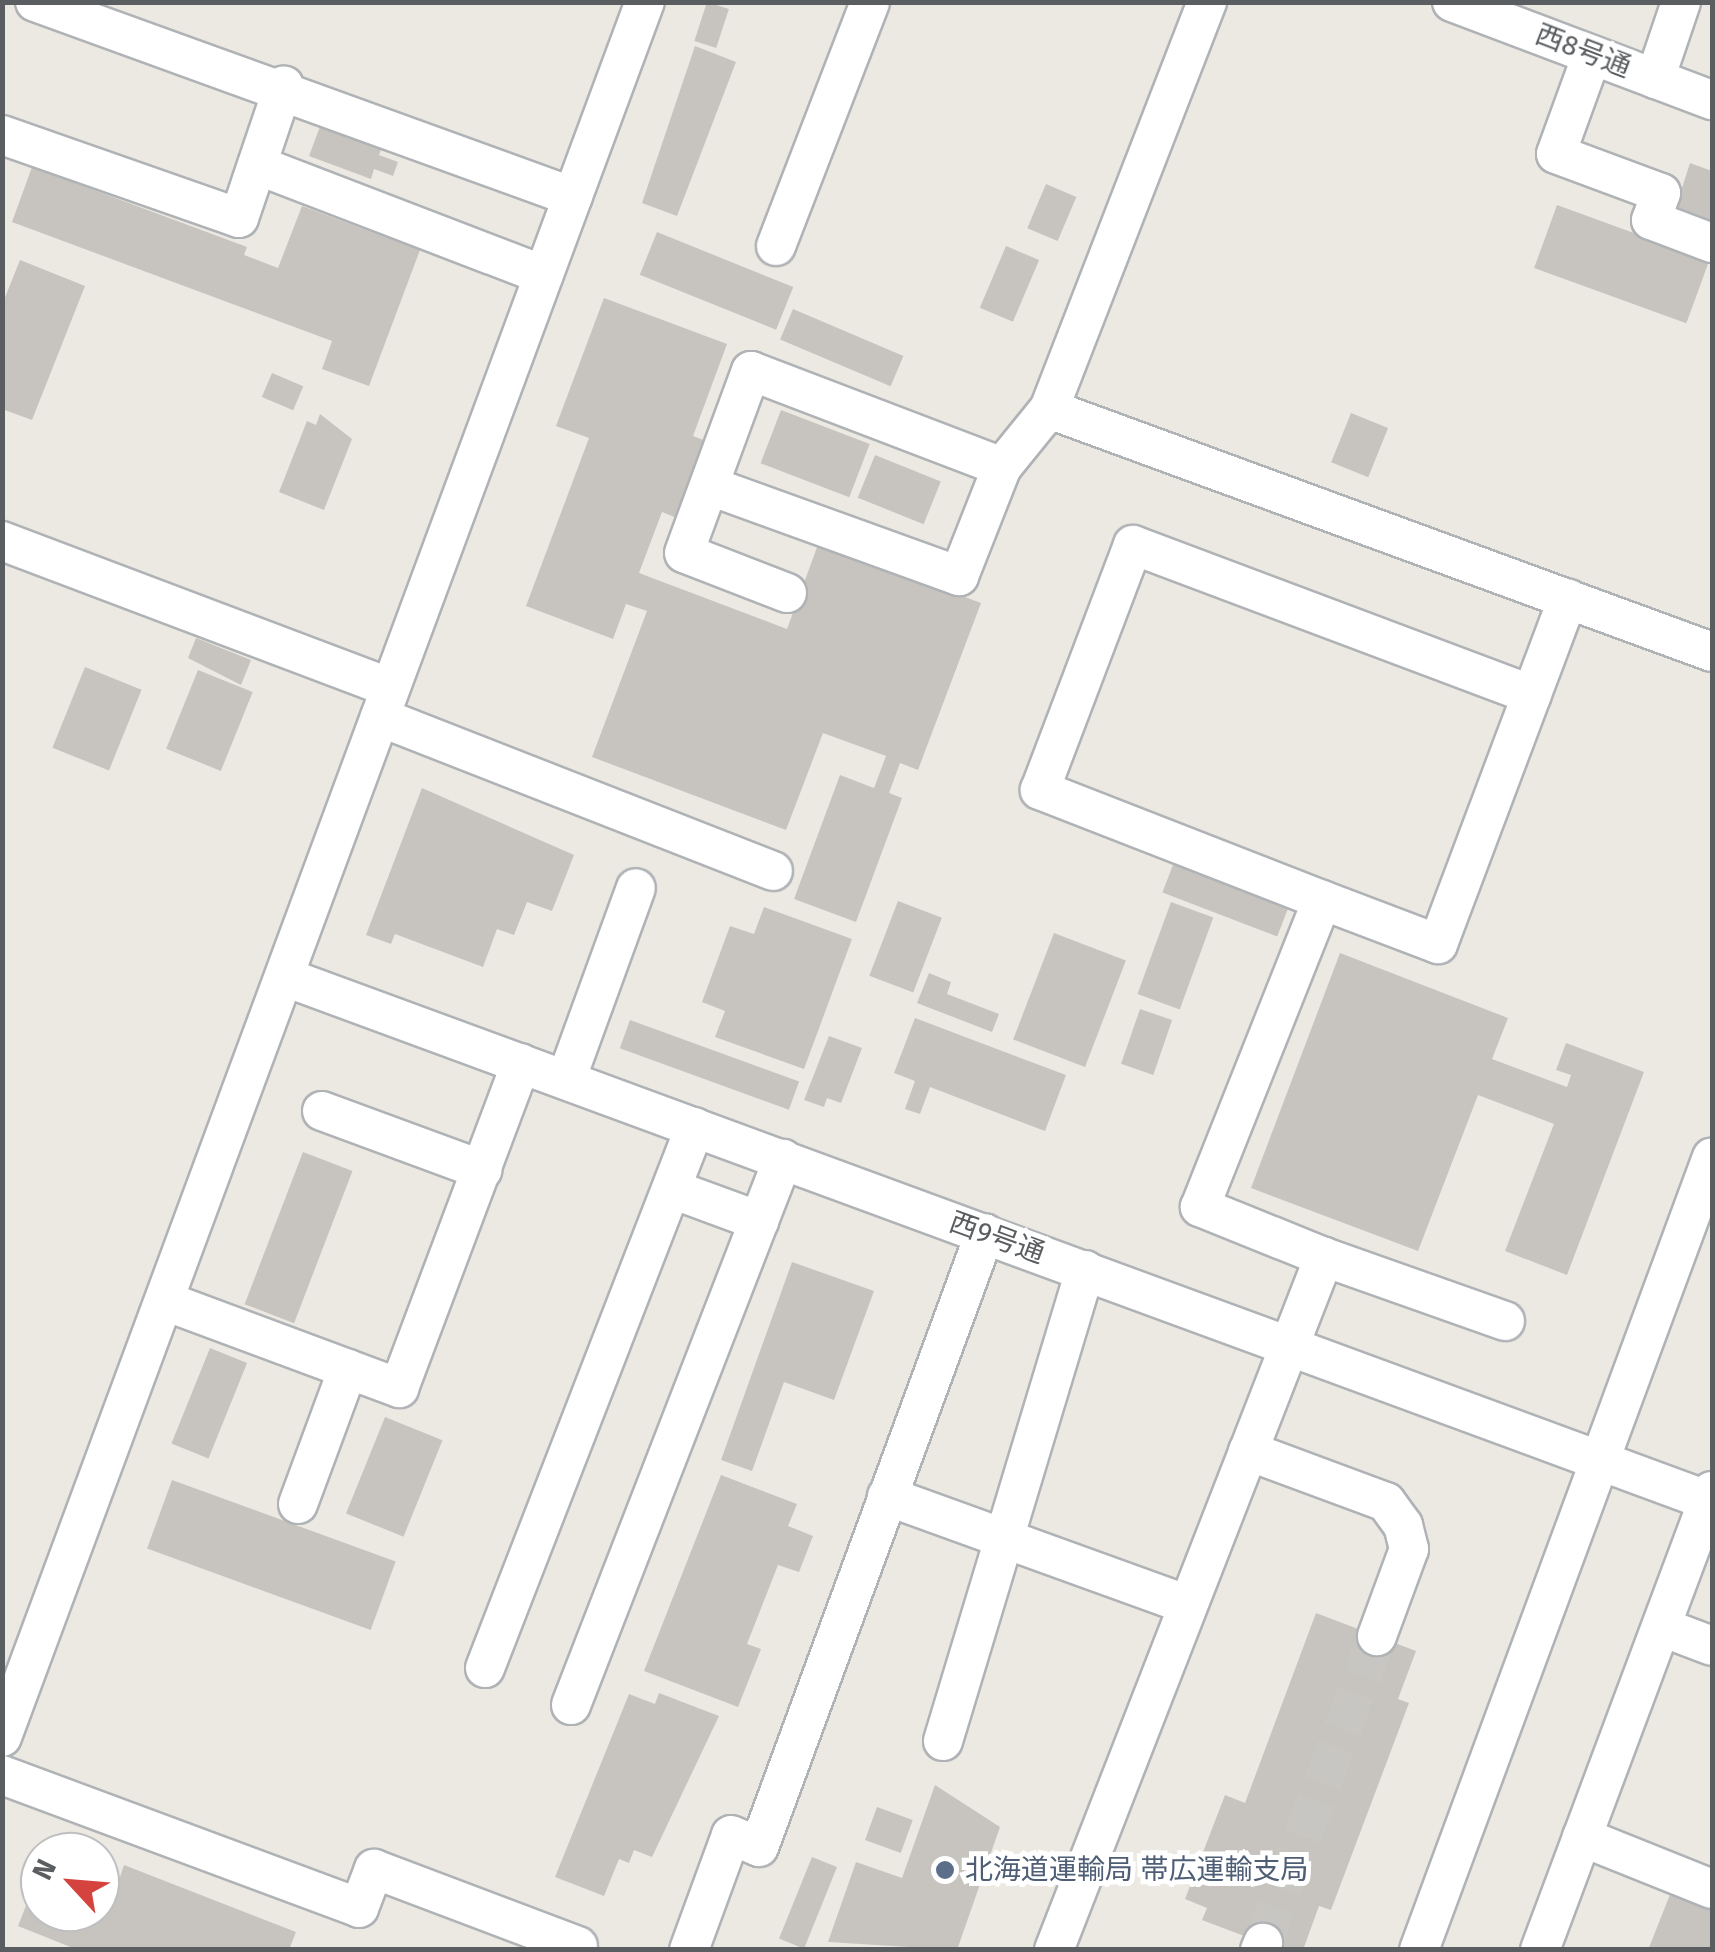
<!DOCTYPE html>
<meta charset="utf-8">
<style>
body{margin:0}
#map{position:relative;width:1715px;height:1952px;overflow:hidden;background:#ece9e2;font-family:"Fira Sans","Noto Sans JP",sans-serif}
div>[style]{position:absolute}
.building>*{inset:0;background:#c7c4bf;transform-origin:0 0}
.minor-tunnel>*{height:38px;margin-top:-19px;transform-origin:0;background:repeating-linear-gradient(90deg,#c8c6c2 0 38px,transparent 0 57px)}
.roads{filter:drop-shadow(2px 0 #b0b3b6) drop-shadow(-2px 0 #b0b3b6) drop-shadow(0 2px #b0b3b6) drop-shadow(0 -2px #b0b3b6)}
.minor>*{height:38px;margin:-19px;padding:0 19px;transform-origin:19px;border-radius:19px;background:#fff}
.dots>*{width:28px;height:28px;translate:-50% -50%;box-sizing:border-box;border:5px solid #fff;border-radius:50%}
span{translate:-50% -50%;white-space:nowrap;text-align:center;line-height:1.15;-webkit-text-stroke:10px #fff;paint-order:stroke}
.street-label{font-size:28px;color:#5b5e61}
.service-label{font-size:28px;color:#4e5e75}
.left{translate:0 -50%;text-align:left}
.frame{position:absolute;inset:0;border:5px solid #5b5e61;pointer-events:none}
.north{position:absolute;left:20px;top:1832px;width:100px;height:100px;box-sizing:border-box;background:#fff;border:2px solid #bdbfc0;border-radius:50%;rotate:296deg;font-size:28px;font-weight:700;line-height:40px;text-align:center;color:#5b5e61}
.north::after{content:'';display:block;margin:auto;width:35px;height:45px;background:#d5433f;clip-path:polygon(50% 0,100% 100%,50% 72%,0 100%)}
</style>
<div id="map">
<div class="building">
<i style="left:707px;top:2px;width:23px;height:41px;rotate:18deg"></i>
<i style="clip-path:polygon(695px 46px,736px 62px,677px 216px,642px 203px)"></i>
<i style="clip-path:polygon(322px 121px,383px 144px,379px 155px,398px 162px,393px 176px,374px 169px,371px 179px,309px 156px)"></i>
<i style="clip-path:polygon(1690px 163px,1712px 171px,1712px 223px,1675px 210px)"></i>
<i style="clip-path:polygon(32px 167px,247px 247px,244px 255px,278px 268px,302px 206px,420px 250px,369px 386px,322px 369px,332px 341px,12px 222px)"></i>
<i style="left:1046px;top:184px;width:33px;height:48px;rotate:23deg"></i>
<i style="left:1557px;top:205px;width:162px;height:67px;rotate:20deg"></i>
<i style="left:657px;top:232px;width:147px;height:46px;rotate:22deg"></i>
<i style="left:1006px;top:246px;width:36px;height:67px;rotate:23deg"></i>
<i style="clip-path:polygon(20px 260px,85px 286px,32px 420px,2px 409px,2px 305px)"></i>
<i style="clip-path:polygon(604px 298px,727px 344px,693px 436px,706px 441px,677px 518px,662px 512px,639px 573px,787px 629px,819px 542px,981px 603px,918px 770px,900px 763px,889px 793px,902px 798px,856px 922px,794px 899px,840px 775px,874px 788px,886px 756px,823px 733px,786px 830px,592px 757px,647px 611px,626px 604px,613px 639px,526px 606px,589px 438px,556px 426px)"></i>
<i style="left:793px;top:309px;width:120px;height:33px;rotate:23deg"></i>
<i style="left:272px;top:373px;width:34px;height:26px;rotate:23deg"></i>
<i style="left:781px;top:410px;width:95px;height:57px;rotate:21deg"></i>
<i style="left:1351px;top:413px;width:40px;height:53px;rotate:22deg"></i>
<i style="clip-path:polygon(320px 414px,352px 439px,324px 510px,279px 492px,307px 421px,316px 425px)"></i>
<i style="left:875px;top:455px;width:71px;height:46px;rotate:22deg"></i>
<i style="clip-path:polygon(196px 638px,251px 660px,241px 685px,188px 658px)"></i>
<i style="left:85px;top:667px;width:61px;height:87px;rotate:22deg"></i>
<i style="left:198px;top:670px;width:59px;height:85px;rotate:22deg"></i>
<i style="clip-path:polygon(422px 788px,574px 855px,552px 911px,527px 902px,514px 935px,497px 929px,483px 967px,395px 934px,391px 944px,366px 935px)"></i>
<i style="left:1176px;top:857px;width:123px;height:38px;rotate:21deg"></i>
<i style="left:898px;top:901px;width:47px;height:80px;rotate:21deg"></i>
<i style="left:1171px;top:902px;width:45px;height:98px;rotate:20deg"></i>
<i style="clip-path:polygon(764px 907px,852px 939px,804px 1069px,715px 1037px,725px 1011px,702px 1002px,730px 926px,754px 934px)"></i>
<i style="left:1054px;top:933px;width:77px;height:114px;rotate:21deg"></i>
<i style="clip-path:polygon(1340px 953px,1508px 1018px,1492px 1059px,1567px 1087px,1571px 1075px,1556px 1070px,1566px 1043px,1644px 1072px,1567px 1275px,1505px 1251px,1554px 1124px,1478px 1095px,1418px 1251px,1251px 1188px)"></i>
<i style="clip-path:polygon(929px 973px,951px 982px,947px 994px,999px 1014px,992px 1032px,917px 1003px)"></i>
<i style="left:1140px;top:1009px;width:34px;height:58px;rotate:19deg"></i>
<i style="clip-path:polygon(915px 1018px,1066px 1075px,1045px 1131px,930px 1087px,920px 1114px,905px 1109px,915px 1081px,894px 1073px)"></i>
<i style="left:630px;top:1020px;width:180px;height:30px;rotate:20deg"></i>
<i style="clip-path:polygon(829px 1036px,862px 1048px,841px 1103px,827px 1098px,824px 1107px,804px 1100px)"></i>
<i style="left:303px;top:1152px;width:53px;height:163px;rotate:21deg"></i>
<i style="clip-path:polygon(792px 1262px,874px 1291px,834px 1400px,784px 1382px,752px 1471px,721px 1460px)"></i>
<i style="left:210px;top:1348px;width:40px;height:103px;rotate:22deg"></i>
<i style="left:385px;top:1417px;width:62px;height:104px;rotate:22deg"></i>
<i style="clip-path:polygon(721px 1475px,797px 1504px,788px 1526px,813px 1536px,799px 1572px,778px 1565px,747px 1644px,761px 1649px,738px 1707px,644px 1671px)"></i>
<i style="left:172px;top:1480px;width:238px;height:73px;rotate:20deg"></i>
<i style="clip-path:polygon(1316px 1613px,1416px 1651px,1398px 1699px,1409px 1703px,1331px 1910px,1319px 1906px,1303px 1950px,1281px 1950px,1202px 1920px,1207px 1908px,1185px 1899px,1225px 1795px,1245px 1803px)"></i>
<i style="clip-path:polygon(659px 1693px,719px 1716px,652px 1857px,634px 1850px,629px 1863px,619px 1859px,604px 1896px,555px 1877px,629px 1694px,655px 1704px)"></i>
<i style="clip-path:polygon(935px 1785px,1000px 1827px,957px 1950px,828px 1942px,856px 1862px,902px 1878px)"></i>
<i style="left:877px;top:1807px;width:38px;height:35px;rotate:20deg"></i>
<i style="clip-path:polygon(100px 1856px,101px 1869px,120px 1877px,124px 1865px,296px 1932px,289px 1950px,78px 1950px,18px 1926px,40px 1870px,40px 1912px,100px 1912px)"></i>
<i style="left:812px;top:1857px;width:27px;height:88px;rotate:22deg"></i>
<i style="clip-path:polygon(1671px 1892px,1712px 1908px,1710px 1950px,1648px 1950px)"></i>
</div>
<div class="minor-tunnel">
<i style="left:1263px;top:1943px;width:327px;rotate:-69.6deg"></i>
</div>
<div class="roads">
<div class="minor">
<i style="left:35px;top:2px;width:572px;rotate:19.92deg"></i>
<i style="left:1207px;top:2px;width:437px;rotate:111.2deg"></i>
<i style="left:1049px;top:409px;width:706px;rotate:20.13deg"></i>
<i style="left:1452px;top:2px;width:278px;rotate:20.7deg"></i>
<i style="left:1592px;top:55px;width:105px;rotate:110deg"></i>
<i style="left:1556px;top:154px;width:112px;rotate:20.4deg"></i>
<i style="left:1661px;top:193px;width:29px;rotate:110deg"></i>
<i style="left:1651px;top:220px;width:65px;rotate:20.7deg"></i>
<i style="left:1655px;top:79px;width:81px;rotate:-71.3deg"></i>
<i style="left:2px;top:135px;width:251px;rotate:19.3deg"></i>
<i style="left:239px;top:218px;width:140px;rotate:-71.3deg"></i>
<i style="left:257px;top:165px;width:307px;rotate:21deg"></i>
<i style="left:776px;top:246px;width:261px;rotate:-68.9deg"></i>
<i style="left:710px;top:486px;width:265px;rotate:19.9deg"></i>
<i style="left:959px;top:576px;width:117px;rotate:-68.5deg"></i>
<i style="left:1002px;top:467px;width:75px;rotate:-51deg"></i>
<i style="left:2px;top:541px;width:415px;rotate:20.7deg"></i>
<i style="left:787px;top:593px;width:110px;rotate:-158.8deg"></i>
<i style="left:684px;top:553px;width:194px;rotate:-69.8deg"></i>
<i style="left:751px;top:371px;width:269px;rotate:20.9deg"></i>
<i style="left:380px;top:717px;width:422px;rotate:21.4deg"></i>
<i style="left:1322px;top:900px;width:124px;rotate:20.8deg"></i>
<i style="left:1438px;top:944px;width:369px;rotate:-69.4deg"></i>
<i style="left:285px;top:977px;width:1517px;rotate:20.2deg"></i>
<i style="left:566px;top:1080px;width:204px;rotate:-70deg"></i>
<i style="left:322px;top:1111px;width:171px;rotate:20.2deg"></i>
<i style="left:672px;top:1189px;width:93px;rotate:20.2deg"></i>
<i style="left:1324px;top:1257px;width:134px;rotate:-158deg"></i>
<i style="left:1200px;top:1207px;width:330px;rotate:-68.3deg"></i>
<i style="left:1322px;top:900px;width:303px;rotate:-158.7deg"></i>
<i style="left:1040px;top:790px;width:262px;rotate:-69.2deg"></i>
<i style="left:1133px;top:545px;width:426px;rotate:20.6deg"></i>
<i style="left:165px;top:1301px;width:250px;rotate:20.4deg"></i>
<i style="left:399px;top:1388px;width:347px;rotate:-69.4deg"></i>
<i style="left:1248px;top:1451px;width:147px;rotate:20.3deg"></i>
<i style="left:1386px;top:1502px;width:29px;rotate:54deg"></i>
<i style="left:1403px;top:1525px;width:25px;rotate:76deg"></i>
<i style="left:1409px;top:1549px;width:93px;rotate:110.2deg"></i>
<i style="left:887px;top:1496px;width:320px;rotate:19.9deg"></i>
<i style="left:298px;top:1504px;width:144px;rotate:-69.7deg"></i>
<i style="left:1662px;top:1627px;width:53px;rotate:20.8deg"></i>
<i style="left:485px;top:1668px;width:580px;rotate:-68.79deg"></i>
<i style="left:571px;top:1705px;width:586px;rotate:-68.78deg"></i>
<i style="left:2px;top:1737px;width:1850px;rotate:-69.67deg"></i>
<i style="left:943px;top:1741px;width:492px;rotate:-73.2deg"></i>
<i style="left:2px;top:1775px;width:381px;rotate:20.4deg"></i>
<i style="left:359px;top:1908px;width:42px;rotate:-69deg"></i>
<i style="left:374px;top:1869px;width:218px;rotate:20.7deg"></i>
<i style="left:1582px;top:1837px;width:140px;rotate:21.8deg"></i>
<i style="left:689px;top:1950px;width:122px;rotate:-69.9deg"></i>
<i style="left:731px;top:1835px;width:30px;rotate:23deg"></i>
<i style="left:759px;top:1847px;width:654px;rotate:-69.79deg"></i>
<i style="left:1054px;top:1950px;width:744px;rotate:-68.71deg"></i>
<i style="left:1324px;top:1257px;width:192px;rotate:19.5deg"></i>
<i style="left:1260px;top:1950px;width:8px;rotate:-67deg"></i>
<i style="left:1419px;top:1950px;width:845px;rotate:-69.72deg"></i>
<i style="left:1540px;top:1950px;width:490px;rotate:-69.5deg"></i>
</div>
</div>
<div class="dots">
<i style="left:945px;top:1870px;background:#5c6f8a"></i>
</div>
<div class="street-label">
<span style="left:1583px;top:51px;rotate:21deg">西8号通</span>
<span style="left:997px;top:1238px;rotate:20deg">西9号通</span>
</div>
<div class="service-label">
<span class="left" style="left:965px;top:1870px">北海道運輸局 帯広運輸支局</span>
</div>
<div class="frame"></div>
<div class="north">N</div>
</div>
